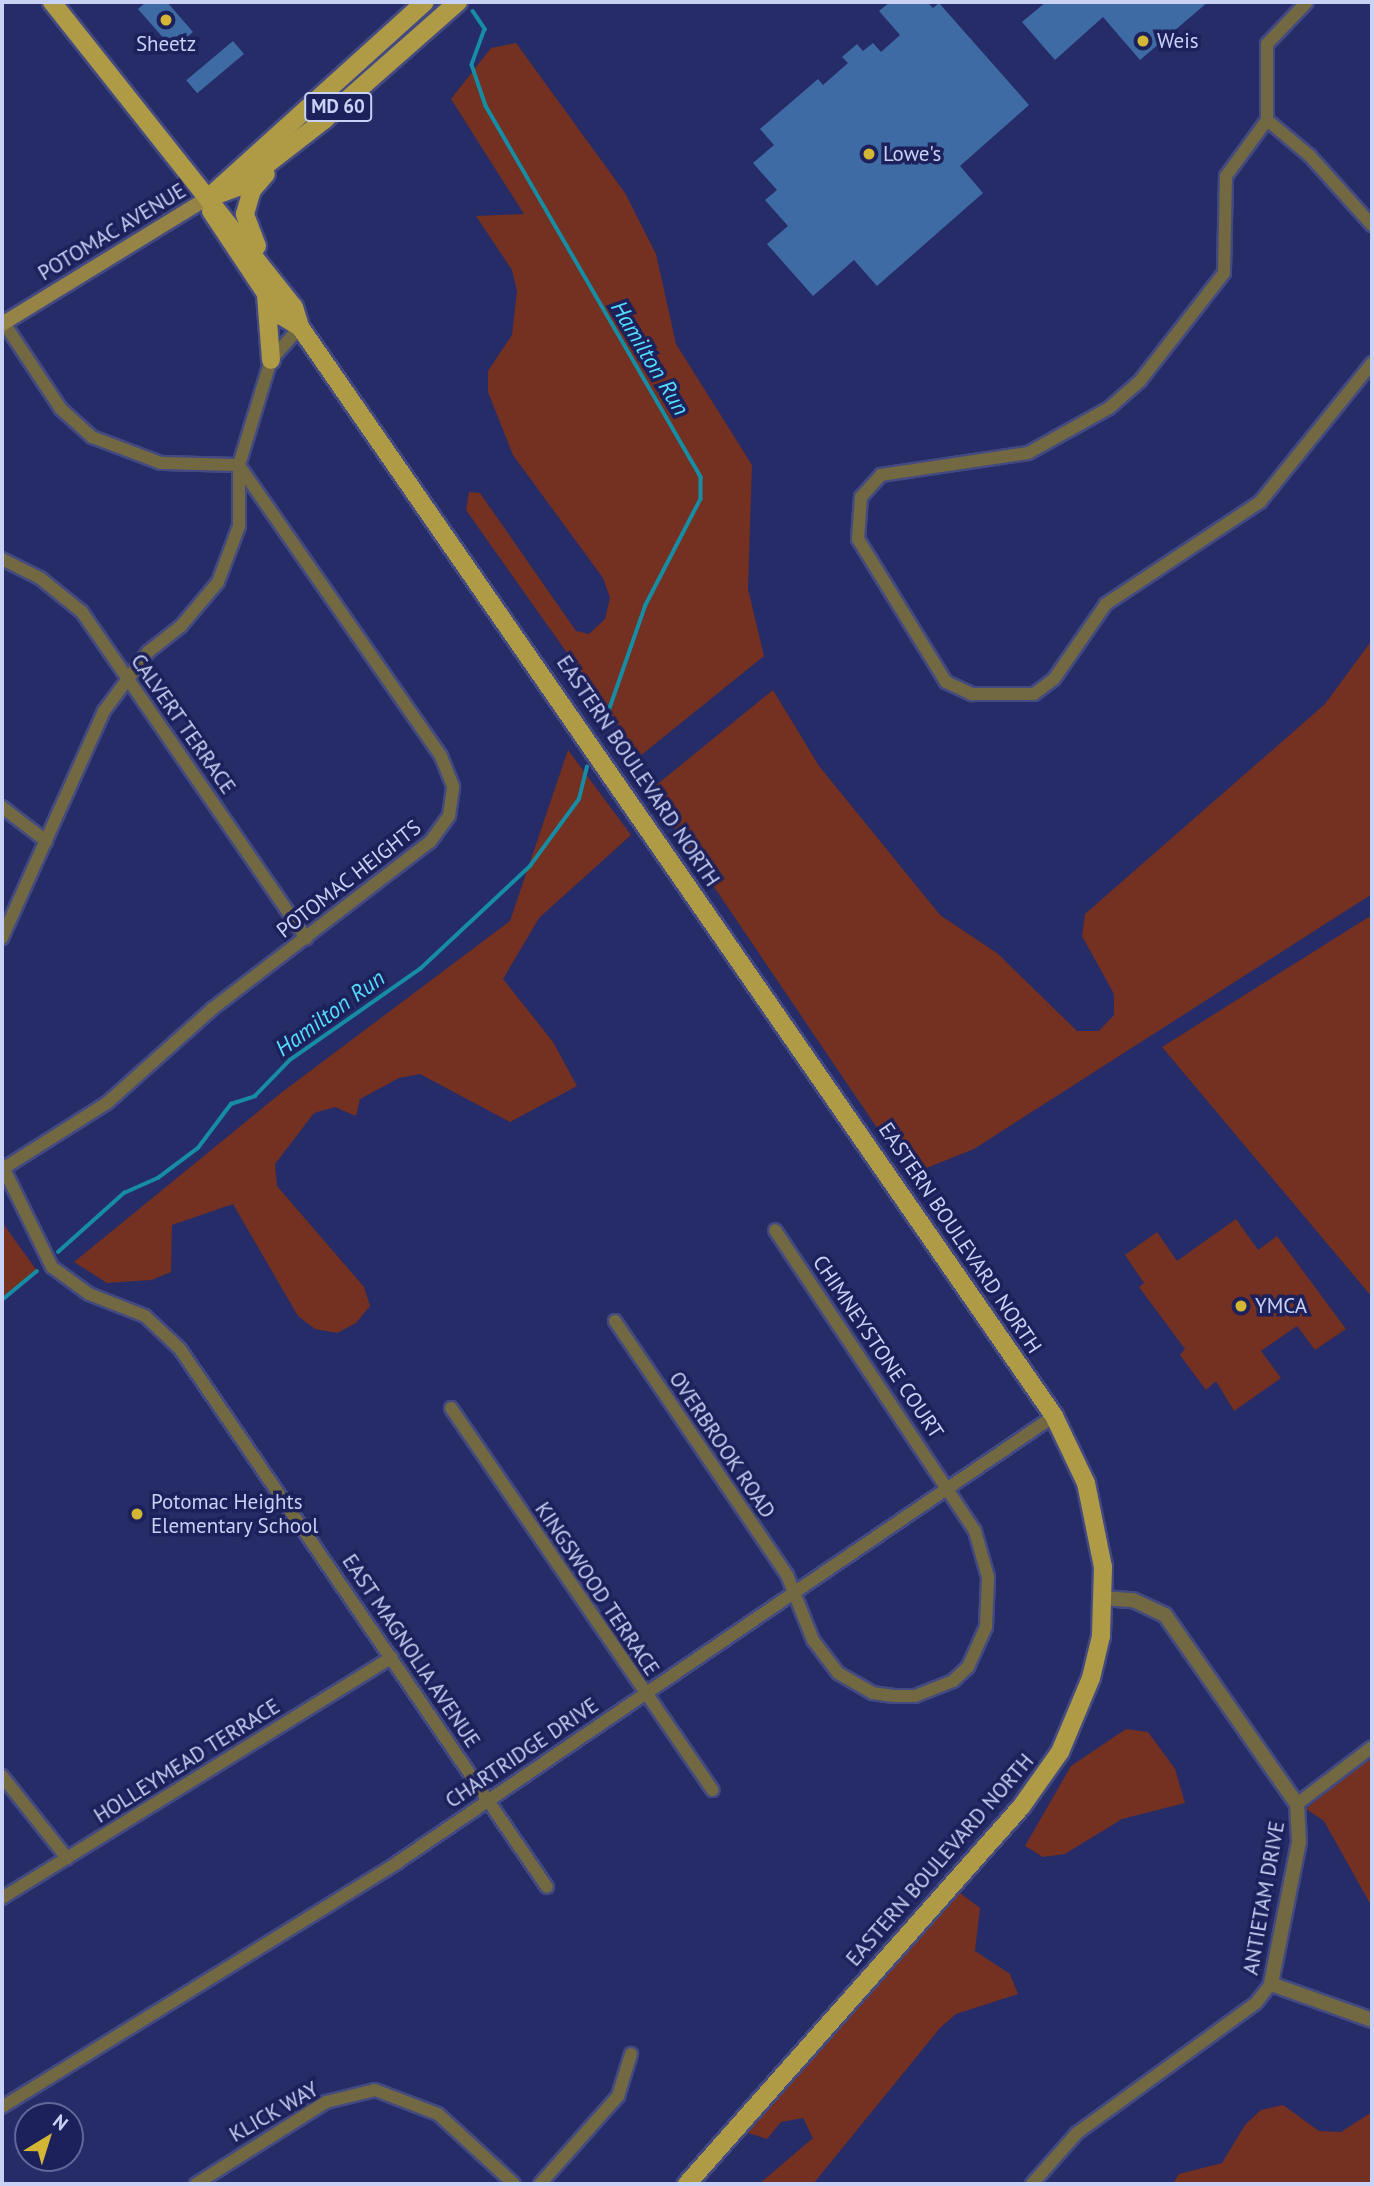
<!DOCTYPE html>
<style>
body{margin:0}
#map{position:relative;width:1374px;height:2186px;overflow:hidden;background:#262c67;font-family:"PT Sans",sans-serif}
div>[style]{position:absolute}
.green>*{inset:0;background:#743020}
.stream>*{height:3.5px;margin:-1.75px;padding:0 1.75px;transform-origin:1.75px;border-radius:1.75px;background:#168da4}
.building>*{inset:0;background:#3f6ba4;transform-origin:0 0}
.roads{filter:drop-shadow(2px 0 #434a81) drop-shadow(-2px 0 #434a81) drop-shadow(0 2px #434a81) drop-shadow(0 -2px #434a81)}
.minor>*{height:12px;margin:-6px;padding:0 6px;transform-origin:6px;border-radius:6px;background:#726842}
.tertiary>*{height:14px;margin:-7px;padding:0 7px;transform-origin:7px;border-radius:7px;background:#726842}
.secondary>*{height:14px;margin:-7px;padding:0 7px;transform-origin:7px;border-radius:7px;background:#958445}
.primary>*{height:18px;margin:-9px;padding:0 9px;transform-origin:9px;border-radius:9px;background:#af9a46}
.dots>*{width:19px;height:19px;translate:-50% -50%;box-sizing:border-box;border:4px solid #1d215b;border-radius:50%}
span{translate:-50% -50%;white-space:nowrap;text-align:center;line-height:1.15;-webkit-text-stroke:7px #1d215b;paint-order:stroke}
.shield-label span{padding:2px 5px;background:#1d215b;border:2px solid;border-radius:5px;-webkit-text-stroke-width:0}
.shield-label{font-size:19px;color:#c9d1f5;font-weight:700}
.poi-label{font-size:21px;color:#c9d1f5}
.left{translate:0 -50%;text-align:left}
.street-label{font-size:21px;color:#c9d1f5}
.water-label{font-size:23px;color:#52ddfc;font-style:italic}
.frame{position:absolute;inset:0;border:4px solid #c9d1f5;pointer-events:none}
.north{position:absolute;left:14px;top:2102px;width:70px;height:70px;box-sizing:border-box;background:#1d215b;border:2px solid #626799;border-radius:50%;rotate:38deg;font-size:19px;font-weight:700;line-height:28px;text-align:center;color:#c9d1f5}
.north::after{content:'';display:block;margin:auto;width:24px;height:32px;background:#d4b635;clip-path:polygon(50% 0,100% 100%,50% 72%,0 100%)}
</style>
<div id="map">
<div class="green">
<i style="clip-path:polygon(516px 43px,625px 193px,656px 254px,676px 344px,752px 465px,748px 589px,764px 656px,640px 756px,466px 510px,469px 492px,480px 493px,576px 631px,589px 634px,605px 619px,610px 598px,603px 578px,513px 455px,488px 392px,488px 371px,512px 335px,517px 291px,512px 270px,476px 216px,524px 214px,451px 99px,491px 48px)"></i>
<i style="clip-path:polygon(1372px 640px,1372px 894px,974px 1149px,909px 1175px,649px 791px,773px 690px,819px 766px,940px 915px,997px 953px,1077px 1031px,1099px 1031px,1114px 1015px,1114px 994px,1082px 936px,1085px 914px,1325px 704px)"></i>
<i style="clip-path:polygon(568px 750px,631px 835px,539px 918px,503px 979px,553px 1042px,577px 1086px,510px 1122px,420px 1074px,399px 1078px,360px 1099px,356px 1116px,335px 1107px,314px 1113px,275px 1164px,277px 1186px,364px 1287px,370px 1306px,356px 1323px,337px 1333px,315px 1329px,298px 1316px,233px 1204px,172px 1225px,171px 1272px,151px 1280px,107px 1283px,74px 1262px,281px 1093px,510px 921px)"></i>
<i style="clip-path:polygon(1372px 915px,1372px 1297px,1162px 1047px)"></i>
<i style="clip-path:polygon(1236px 1219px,1258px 1250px,1277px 1236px,1346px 1329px,1315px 1350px,1297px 1326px,1261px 1351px,1281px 1378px,1234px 1411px,1216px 1381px,1206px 1390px,1180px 1355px,1185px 1349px,1139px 1287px,1144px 1283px,1125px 1255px,1157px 1232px,1177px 1261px)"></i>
<i style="clip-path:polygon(2px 1222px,37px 1271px,2px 1298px)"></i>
<i style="clip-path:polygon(1126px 1729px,1148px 1732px,1175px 1769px,1185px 1803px,1122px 1819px,1065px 1854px,1043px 1857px,1025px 1846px,1071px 1766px)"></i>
<i style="clip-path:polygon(1372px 1754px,1372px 1907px,1324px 1821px,1306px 1809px)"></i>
<i style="clip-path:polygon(960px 1893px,980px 1908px,975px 1951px,1010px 1974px,1018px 1994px,956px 2014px,940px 2028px,813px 2184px,759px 2184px,813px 2138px,803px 2118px,781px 2122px,767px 2139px,745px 2132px,752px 2110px)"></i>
<i style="clip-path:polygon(1283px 2105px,1319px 2131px,1341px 2132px,1372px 2112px,1371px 2184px,1173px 2184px,1179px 2174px,1222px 2163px,1245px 2125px,1261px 2110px)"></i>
</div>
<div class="stream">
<i style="left:473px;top:11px;width:22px;rotate:56deg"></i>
<i style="left:485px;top:29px;width:38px;rotate:110deg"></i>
<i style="left:472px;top:65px;width:43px;rotate:71.1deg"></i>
<i style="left:486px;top:106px;width:429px;rotate:59.9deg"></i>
<i style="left:701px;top:477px;width:22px;rotate:90deg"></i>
<i style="left:701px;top:499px;width:119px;rotate:117.4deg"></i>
<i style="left:646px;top:605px;width:133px;rotate:109.2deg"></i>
<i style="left:58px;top:1252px;width:89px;rotate:-41.8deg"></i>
<i style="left:124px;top:1193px;width:37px;rotate:-24deg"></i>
<i style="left:158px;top:1178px;width:50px;rotate:-36.9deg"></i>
<i style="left:198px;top:1148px;width:55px;rotate:-53.1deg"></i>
<i style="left:231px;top:1104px;width:25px;rotate:-18deg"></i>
<i style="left:255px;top:1096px;width:50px;rotate:-45.8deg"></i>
<i style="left:290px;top:1060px;width:159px;rotate:-35deg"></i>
<i style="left:420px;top:969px;width:151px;rotate:-43.1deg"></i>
<i style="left:530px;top:866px;width:83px;rotate:-53.8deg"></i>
<i style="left:579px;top:799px;width:33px;rotate:-76deg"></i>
<i style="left:2px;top:1300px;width:45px;rotate:-39.6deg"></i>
</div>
<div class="building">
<i style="clip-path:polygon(146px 2px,167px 2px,193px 32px,173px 49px,138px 9px)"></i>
<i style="clip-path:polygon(890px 2px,927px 2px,933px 8px,939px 3px,1029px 105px,960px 166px,983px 193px,877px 286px,854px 260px,813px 296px,767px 244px,788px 226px,765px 200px,777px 190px,753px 163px,774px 145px,760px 129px,818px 79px,823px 85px,848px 63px,842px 57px,857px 44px,863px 51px,873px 43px,881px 52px,900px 35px,879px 11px)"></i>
<i style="clip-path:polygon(1046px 2px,1208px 2px,1140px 60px,1103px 17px,1055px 60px,1022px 22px)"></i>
<i style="left:233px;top:41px;width:17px;height:61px;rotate:50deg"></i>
</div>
<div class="roads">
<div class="minor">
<i style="left:1307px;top:2px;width:58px;rotate:133.6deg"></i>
<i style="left:1267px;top:44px;width:76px;rotate:90deg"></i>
<i style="left:1267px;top:120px;width:69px;rotate:126.2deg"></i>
<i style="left:1226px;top:176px;width:97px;rotate:91.2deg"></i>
<i style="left:1224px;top:273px;width:137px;rotate:127.9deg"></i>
<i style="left:1140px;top:381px;width:41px;rotate:138.9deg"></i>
<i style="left:1109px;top:408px;width:93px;rotate:150.9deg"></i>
<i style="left:1028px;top:453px;width:149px;rotate:171.5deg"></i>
<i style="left:881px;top:475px;width:30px;rotate:132deg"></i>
<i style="left:861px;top:497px;width:42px;rotate:94.1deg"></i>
<i style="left:858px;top:539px;width:168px;rotate:58.4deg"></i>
<i style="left:946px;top:682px;width:29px;rotate:25deg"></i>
<i style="left:972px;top:694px;width:62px"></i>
<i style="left:1034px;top:694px;width:25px;rotate:-37deg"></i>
<i style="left:1054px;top:679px;width:91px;rotate:-55.3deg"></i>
<i style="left:1106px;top:604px;width:185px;rotate:-33.5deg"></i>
<i style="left:1260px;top:502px;width:179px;rotate:-51.1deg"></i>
<i style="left:1267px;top:120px;width:56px;rotate:39.9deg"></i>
<i style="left:1310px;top:156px;width:93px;rotate:48.1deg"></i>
<i style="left:4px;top:323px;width:103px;rotate:56.5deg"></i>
<i style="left:61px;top:409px;width:42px;rotate:42.1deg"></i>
<i style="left:92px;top:437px;width:74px;rotate:20.6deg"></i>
<i style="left:161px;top:463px;width:78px;rotate:1.5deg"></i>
<i style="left:2px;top:559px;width:42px;rotate:26.6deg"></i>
<i style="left:40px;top:578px;width:54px;rotate:39deg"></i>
<i style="left:82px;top:612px;width:396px;rotate:55.5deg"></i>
<i style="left:2px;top:807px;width:56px;rotate:37.7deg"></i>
<i style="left:2px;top:938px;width:249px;rotate:-65.8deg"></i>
<i style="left:104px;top:711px;width:74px;rotate:-53.3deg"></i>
<i style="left:148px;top:652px;width:42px;rotate:-38.2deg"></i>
<i style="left:181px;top:626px;width:57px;rotate:-49.9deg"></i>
<i style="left:218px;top:582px;width:60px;rotate:-69.4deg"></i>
<i style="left:239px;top:526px;width:61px;rotate:-90deg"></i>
<i style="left:239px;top:465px;width:110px;rotate:-73.1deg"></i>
<i style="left:271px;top:360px;width:44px;rotate:-48.7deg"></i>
<i style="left:2px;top:1165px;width:114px;rotate:63.9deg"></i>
<i style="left:52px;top:1267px;width:46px;rotate:36.1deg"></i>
<i style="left:89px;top:1294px;width:60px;rotate:21.4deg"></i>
<i style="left:145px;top:1316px;width:48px;rotate:43.3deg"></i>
<i style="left:180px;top:1349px;width:651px;rotate:55.7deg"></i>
<i style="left:4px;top:1168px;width:122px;rotate:-32.3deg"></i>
<i style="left:107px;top:1103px;width:141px;rotate:-41.8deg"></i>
<i style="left:212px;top:1009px;width:275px;rotate:-37.5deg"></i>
<i style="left:430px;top:842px;width:32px;rotate:-54deg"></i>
<i style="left:449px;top:816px;width:30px;rotate:-82deg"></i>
<i style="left:453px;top:786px;width:32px;rotate:-112deg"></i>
<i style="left:441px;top:756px;width:354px;rotate:-124.8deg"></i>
<i style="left:615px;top:1321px;width:307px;rotate:55.9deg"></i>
<i style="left:787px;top:1575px;width:70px;rotate:68.2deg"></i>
<i style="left:813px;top:1640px;width:41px;rotate:52.9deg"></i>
<i style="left:838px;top:1673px;width:39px;rotate:30deg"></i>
<i style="left:872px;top:1693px;width:22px;rotate:8deg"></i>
<i style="left:894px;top:1696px;width:21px"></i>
<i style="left:915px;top:1696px;width:41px;rotate:-21.5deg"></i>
<i style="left:953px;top:1681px;width:21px;rotate:-43deg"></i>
<i style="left:968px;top:1667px;width:44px;rotate:-65.8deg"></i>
<i style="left:986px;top:1627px;width:50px;rotate:-87.7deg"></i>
<i style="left:988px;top:1577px;width:48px;rotate:-105.8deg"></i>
<i style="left:975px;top:1531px;width:361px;rotate:-123.6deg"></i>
<i style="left:451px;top:1408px;width:463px;rotate:55.6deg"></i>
<i style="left:2px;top:1776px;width:105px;rotate:51.6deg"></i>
<i style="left:1297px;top:1804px;width:94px;rotate:-37.2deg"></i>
<i style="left:2px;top:1898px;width:458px;rotate:-31.7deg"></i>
<i style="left:2px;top:2107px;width:466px;rotate:-31.7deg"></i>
<i style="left:398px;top:1862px;width:793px;rotate:-34.21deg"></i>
<i style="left:196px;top:2184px;width:154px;rotate:-32.2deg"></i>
<i style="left:326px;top:2102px;width:50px;rotate:-13.8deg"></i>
<i style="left:375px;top:2090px;width:67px;rotate:20.9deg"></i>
<i style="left:438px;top:2114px;width:103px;rotate:42.6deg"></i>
<i style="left:540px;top:2184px;width:118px;rotate:-48.4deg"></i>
<i style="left:618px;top:2096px;width:44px;rotate:-72.8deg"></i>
<i style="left:1032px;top:2184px;width:68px;rotate:-48.6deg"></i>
<i style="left:1077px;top:2133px;width:221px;rotate:-36deg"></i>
<i style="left:1256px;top:2003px;width:24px;rotate:-52deg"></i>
</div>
<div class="tertiary">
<i style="left:1102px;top:1598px;width:31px;rotate:4deg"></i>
<i style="left:1133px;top:1600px;width:35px;rotate:25deg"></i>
<i style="left:1165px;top:1615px;width:231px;rotate:55.1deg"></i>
<i style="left:1297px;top:1804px;width:38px;rotate:87deg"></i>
<i style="left:1299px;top:1842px;width:145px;rotate:101.2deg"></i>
<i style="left:1271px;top:1984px;width:107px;rotate:19.6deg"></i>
</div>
<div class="secondary">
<i style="left:2px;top:324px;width:241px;rotate:-31.5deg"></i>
</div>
<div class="primary">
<i style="left:52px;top:2px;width:389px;rotate:51.6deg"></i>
<i style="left:294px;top:307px;width:21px;rotate:73deg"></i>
<i style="left:300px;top:327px;width:1325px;rotate:55.3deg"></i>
<i style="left:1054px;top:1416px;width:74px;rotate:64.5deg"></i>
<i style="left:1086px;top:1483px;width:86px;rotate:78.6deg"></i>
<i style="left:1103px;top:1567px;width:69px;rotate:91.7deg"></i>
<i style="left:1101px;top:1636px;width:43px;rotate:103.4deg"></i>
<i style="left:1091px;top:1678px;width:80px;rotate:112.7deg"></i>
<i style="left:1060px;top:1752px;width:67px;rotate:125.3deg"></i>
<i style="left:1021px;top:1807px;width:504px;rotate:131.54deg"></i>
<i style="left:208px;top:198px;width:32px;rotate:-20deg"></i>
<i style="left:238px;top:187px;width:109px;rotate:-37.9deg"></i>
<i style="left:324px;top:120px;width:179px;rotate:-41.4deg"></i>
<i style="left:208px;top:198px;width:292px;rotate:-42.1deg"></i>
<i style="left:211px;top:211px;width:125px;rotate:56.4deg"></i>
<i style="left:280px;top:315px;width:23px;rotate:31deg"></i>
<i style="left:257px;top:246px;width:34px;rotate:-111deg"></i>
<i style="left:245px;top:214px;width:25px;rotate:-74deg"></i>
<i style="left:252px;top:190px;width:21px;rotate:-49deg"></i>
<i style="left:266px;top:295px;width:65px;rotate:85.6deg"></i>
</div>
</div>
<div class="dots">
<i style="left:166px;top:20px;background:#d4b635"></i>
<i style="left:1143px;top:41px;background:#d4b635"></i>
<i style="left:869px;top:154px;background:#d4b635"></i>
<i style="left:1241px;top:1306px;background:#d4b635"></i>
<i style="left:137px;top:1514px;background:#d4b635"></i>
</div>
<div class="shield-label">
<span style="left:338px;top:107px">MD 60</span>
</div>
<div class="poi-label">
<span class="left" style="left:1157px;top:41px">Weis</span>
<span style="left:166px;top:44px">Sheetz</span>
<span class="left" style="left:883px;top:154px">Lowe's</span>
<span class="left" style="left:1255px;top:1306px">YMCA</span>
<span class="left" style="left:151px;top:1514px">Potomac Heights<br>Elementary School</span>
</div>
<div class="street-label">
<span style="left:112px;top:232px;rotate:-31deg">POTOMAC AVENUE</span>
<span style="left:183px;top:724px;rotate:55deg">CALVERT TERRACE</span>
<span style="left:638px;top:771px;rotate:56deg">EASTERN BOULEVARD NORTH</span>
<span style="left:349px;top:879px;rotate:-38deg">POTOMAC HEIGHTS</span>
<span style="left:960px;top:1238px;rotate:56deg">EASTERN BOULEVARD NORTH</span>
<span style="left:878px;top:1347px;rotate:56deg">CHIMNEYSTONE COURT</span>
<span style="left:722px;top:1445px;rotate:56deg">OVERBROOK ROAD</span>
<span style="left:597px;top:1589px;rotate:56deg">KINGSWOOD TERRACE</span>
<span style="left:411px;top:1651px;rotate:56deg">EAST MAGNOLIA AVENUE</span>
<span style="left:522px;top:1753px;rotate:-34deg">CHARTRIDGE DRIVE</span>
<span style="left:187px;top:1761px;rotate:-32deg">HOLLEYMEAD TERRACE</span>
<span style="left:940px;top:1860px;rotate:-49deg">EASTERN BOULEVARD NORTH</span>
<span style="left:1264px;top:1898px;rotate:-80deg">ANTIETAM DRIVE</span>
<span style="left:274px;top:2112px;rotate:-30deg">KLICK WAY</span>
</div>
<div class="water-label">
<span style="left:650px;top:358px;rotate:59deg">Hamilton Run</span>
<span style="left:330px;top:1013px;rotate:-36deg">Hamilton Run</span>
</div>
<div class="frame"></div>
<div class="north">N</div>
</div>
